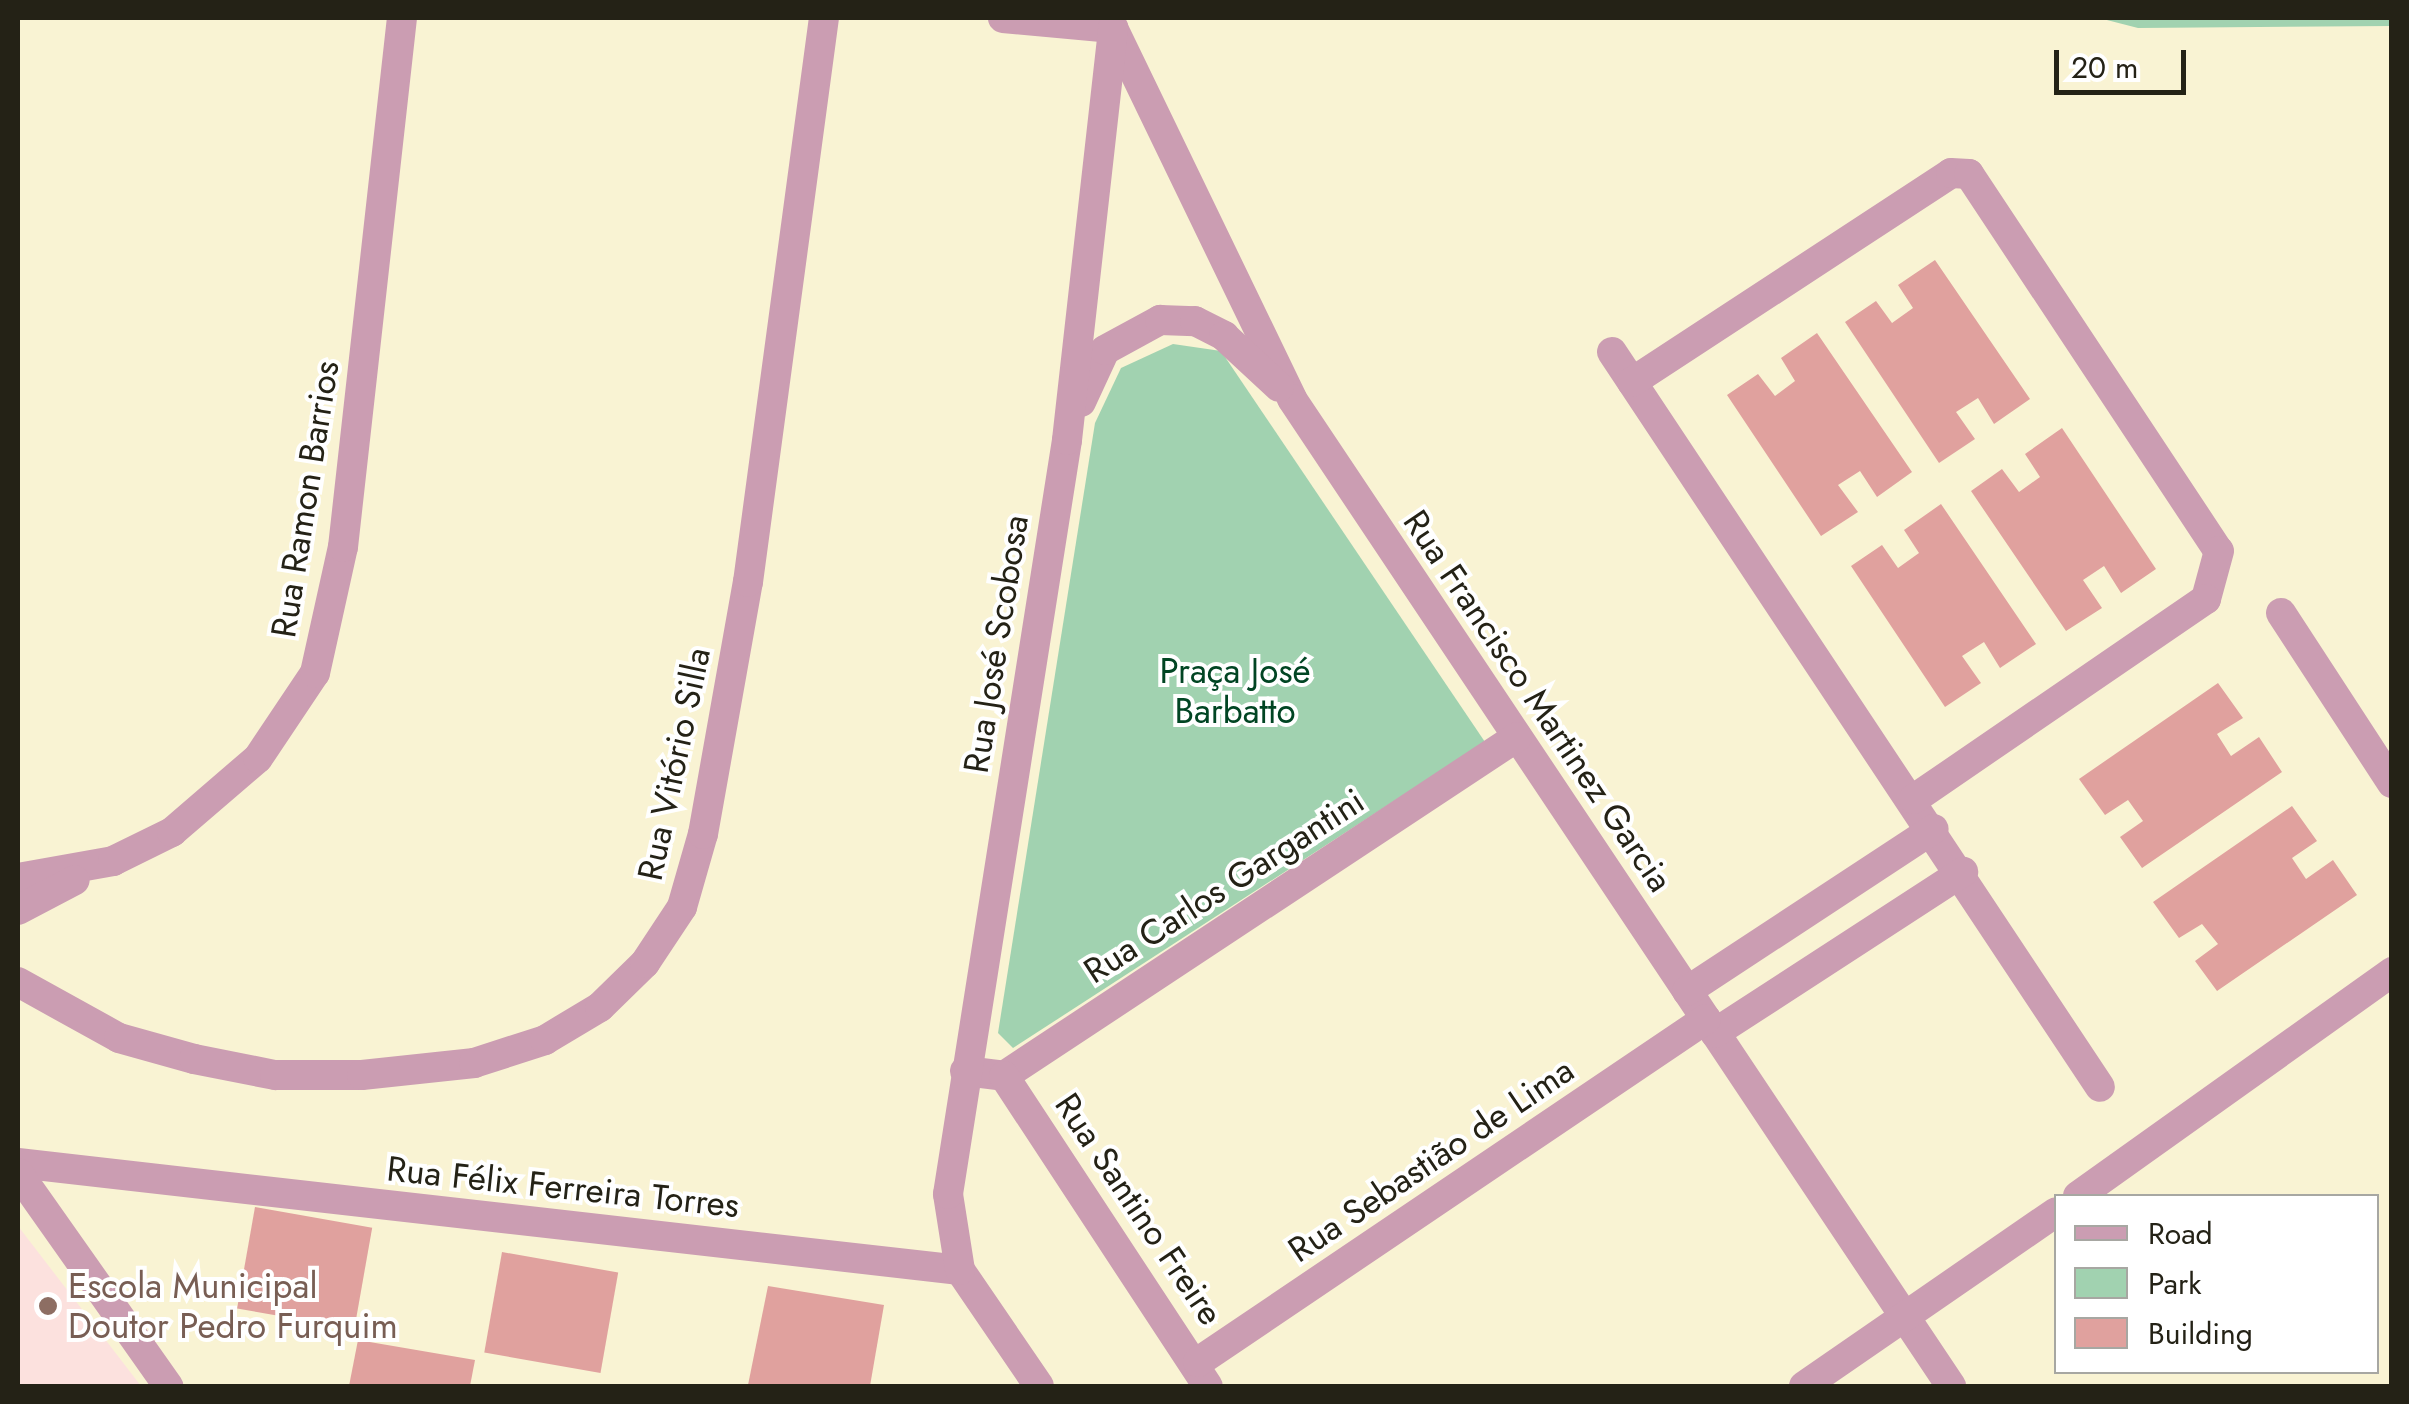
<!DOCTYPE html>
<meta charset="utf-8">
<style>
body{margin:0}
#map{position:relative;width:2409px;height:1404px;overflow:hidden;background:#f9f3d3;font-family:Jost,sans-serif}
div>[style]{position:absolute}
.education>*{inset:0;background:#fce1de}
.green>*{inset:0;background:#a1d2b0}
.building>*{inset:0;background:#e0a19e;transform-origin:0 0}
.minor>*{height:30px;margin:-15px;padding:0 15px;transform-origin:15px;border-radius:15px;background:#cb9db2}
.dots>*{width:28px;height:28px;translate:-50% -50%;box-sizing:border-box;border:5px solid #fff;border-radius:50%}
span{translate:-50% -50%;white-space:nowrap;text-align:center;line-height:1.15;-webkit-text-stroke:8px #fff;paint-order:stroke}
.street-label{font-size:35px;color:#242216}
.park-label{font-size:35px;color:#014523}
.education-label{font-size:35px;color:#785e54}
.left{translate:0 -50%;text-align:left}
.frame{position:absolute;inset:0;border:20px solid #242216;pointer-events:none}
.legend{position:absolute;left:2054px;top:1194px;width:325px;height:180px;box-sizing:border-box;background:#fff;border:2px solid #a7a7a2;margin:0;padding:12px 18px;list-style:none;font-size:30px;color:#242216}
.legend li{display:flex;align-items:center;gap:20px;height:50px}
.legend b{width:50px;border:2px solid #a7a7a2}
.scale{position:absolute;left:2054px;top:50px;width:132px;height:45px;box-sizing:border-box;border:5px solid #242216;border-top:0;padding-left:12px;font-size:30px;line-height:35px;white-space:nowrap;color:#242216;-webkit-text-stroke:8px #fff;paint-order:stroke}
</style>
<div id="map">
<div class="education">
<i style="clip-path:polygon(18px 1226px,141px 1386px,18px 1386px)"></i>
</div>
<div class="green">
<i style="clip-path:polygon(2099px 18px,2391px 18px,2392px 26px,2138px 28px)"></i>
<i style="clip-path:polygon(1173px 344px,1221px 351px,1485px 742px,1013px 1048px,998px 1033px,1095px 423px,1121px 368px)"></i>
</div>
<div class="building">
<i style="clip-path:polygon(1935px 260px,2030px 399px,1994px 424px,1978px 398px,1956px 412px,1975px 439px,1939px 463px,1845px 322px,1876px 301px,1892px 323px,1913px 308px,1898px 285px)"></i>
<i style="clip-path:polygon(1817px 333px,1912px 472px,1877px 497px,1860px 471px,1838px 485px,1858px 512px,1821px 536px,1727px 395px,1758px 374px,1775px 396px,1795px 381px,1781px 358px)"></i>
<i style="clip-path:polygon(2062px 428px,2156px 569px,2121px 593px,2104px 566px,2083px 580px,2102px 608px,2066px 631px,1971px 491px,2002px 469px,2019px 492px,2040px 477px,2025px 454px)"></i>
<i style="clip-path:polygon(1941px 504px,2036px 644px,2000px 668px,1984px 642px,1962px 656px,1981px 683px,1945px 707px,1851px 566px,1882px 545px,1898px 568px,1919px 553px,1904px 530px)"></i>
<i style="clip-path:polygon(2218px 683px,2243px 718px,2217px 734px,2231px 756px,2259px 737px,2282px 772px,2142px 868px,2120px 837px,2143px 821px,2128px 800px,2105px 815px,2079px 779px)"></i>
<i style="clip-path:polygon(2292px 806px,2317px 841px,2292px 858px,2306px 879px,2333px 860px,2357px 895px,2217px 991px,2195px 961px,2218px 944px,2202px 924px,2179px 938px,2153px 902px)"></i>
<i style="left:255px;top:1207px;width:119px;height:103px;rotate:10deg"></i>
<i style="left:502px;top:1252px;width:118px;height:102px;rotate:10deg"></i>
<i style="clip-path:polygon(768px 1286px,884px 1305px,870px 1386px,748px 1385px)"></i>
<i style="clip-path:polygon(358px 1340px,475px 1360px,470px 1386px,349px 1386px)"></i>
</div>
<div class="minor">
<i style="left:1003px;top:18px;width:110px;rotate:5.2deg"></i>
<i style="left:1113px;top:28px;width:412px;rotate:64.2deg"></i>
<i style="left:1292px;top:399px;width:1187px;rotate:56.27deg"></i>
<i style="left:1612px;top:352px;width:882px;rotate:56.42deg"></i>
<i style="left:1632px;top:382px;width:381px;rotate:-33.2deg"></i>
<i style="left:1951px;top:173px;width:18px;rotate:3deg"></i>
<i style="left:1969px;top:174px;width:452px;rotate:56.5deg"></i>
<i style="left:2219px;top:551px;width:50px;rotate:105.2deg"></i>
<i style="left:2206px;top:599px;width:354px;rotate:145.6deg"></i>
<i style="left:1081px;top:402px;width:57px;rotate:-65.2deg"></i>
<i style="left:1105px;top:350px;width:63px;rotate:-28.6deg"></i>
<i style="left:1160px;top:320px;width:35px;rotate:2deg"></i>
<i style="left:1195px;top:321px;width:33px;rotate:27deg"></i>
<i style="left:1224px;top:336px;width:75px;rotate:42.8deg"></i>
<i style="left:2281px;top:613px;width:203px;rotate:56.9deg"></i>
<i style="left:18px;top:878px;width:97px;rotate:-10.1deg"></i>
<i style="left:113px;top:861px;width:66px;rotate:-26.2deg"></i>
<i style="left:172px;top:832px;width:113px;rotate:-40.7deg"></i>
<i style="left:258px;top:758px;width:102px;rotate:-56.2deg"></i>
<i style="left:315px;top:673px;width:129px;rotate:-77.5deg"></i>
<i style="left:343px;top:547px;width:532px;rotate:-83.64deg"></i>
<i style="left:18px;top:910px;width:64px;rotate:-27.8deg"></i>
<i style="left:18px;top:982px;width:115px;rotate:29deg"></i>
<i style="left:119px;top:1038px;width:78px;rotate:15.6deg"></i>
<i style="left:194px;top:1059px;width:83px;rotate:11.2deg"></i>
<i style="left:275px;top:1075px;width:87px"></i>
<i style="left:362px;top:1075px;width:113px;rotate:-6.1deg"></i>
<i style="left:474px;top:1063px;width:75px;rotate:-17.9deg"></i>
<i style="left:545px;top:1040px;width:64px;rotate:-31deg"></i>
<i style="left:600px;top:1007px;width:63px;rotate:-44.4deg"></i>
<i style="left:645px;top:963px;width:67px;rotate:-56.5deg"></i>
<i style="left:682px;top:907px;width:76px;rotate:-74deg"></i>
<i style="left:703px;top:834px;width:256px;rotate:-79.9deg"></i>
<i style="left:748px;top:582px;width:569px;rotate:-82.33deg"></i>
<i style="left:1687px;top:991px;width:295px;rotate:-33.3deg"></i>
<i style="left:1715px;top:1033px;width:296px;rotate:-33deg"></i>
<i style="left:965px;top:1071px;width:39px;rotate:7deg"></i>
<i style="left:1004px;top:1076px;width:615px;rotate:-33.46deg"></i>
<i style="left:1004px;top:1076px;width:371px;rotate:56.7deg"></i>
<i style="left:18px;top:1163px;width:948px;rotate:6.48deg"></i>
<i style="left:18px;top:1173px;width:261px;rotate:54.8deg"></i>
<i style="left:2078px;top:1196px;width:386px;rotate:-35.5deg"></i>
<i style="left:1198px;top:1362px;width:613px;rotate:-34.03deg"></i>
<i style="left:1039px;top:1386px;width:140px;rotate:-124.3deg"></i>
<i style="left:960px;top:1270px;width:77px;rotate:-99deg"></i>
<i style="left:948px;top:1194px;width:763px;rotate:-81.03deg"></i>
<i style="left:1067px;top:440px;width:415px;rotate:-83.6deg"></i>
<i style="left:1804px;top:1386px;width:306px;rotate:-34.6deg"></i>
</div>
<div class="dots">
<i style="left:48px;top:1306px;background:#8d6e63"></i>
</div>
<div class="street-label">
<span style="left:305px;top:499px;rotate:-81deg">Rua Ramon Barrios</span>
<span style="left:996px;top:644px;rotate:-81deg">Rua José Scobosa</span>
<span style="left:1538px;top:701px;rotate:56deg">Rua Francisco Martinez Garcia</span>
<span style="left:674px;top:764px;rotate:-78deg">Rua Vitório Silla</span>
<span style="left:1224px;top:886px;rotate:-33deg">Rua Carlos Gargantini</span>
<span style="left:1431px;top:1160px;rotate:-34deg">Rua Sebastião de Lima</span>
<span style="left:563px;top:1187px;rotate:6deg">Rua Félix Ferreira Torres</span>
<span style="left:1139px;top:1209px;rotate:56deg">Rua Santino Freire</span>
</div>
<div class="park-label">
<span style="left:1235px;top:691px">Praça José<br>Barbatto</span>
</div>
<div class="education-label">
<span class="left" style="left:68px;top:1306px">Escola Municipal<br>Doutor Pedro Furquim</span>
</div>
<div class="frame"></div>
<ul class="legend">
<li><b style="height:12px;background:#cb9db2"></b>Road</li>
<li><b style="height:28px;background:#a1d2b0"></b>Park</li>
<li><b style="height:28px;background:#e0a19e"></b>Building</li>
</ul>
<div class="scale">20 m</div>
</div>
